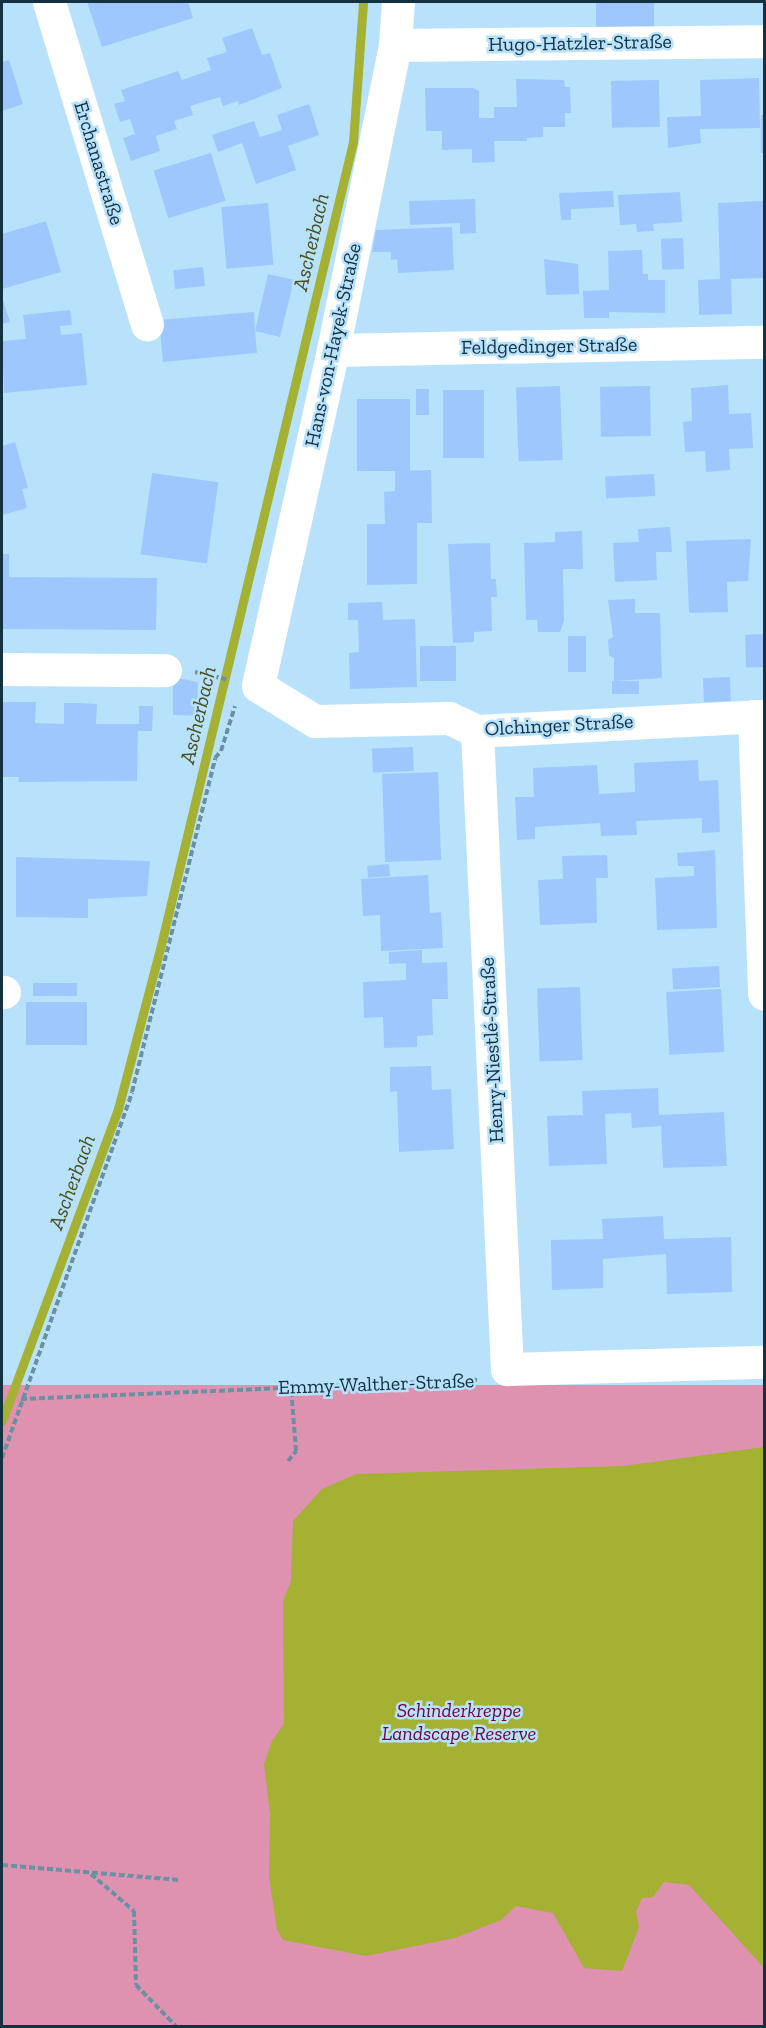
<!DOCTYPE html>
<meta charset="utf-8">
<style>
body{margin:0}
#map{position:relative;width:766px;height:2028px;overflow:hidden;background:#b8e2fb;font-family:"Zilla Slab",serif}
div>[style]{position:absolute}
.green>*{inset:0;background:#de92af;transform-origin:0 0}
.water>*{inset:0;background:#a4b132}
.stream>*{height:9px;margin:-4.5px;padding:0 4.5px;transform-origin:4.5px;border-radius:4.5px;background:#a4b132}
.building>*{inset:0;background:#9ec7fd;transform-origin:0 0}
.path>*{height:4px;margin-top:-2px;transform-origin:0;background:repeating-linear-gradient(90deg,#6b90a4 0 6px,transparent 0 9px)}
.minor>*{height:33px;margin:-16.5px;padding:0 16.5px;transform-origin:16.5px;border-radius:16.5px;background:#fff}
span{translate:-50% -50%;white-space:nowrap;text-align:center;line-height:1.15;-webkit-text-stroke:5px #b8e2fb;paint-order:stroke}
.street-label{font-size:20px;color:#133141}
.park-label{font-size:20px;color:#6e023e;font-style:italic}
.water-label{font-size:21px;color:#494f1e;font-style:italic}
.frame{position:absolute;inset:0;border:3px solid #133141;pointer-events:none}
</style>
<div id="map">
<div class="green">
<i style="left:764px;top:1385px;width:641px;height:762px;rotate:90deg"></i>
</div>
<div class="water">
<i style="clip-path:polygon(764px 1447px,764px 1968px,689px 1885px,664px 1882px,653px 1897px,642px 1898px,636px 1912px,639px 1927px,622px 1971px,584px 1968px,553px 1913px,516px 1906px,501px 1920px,455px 1938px,366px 1956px,283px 1940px,277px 1930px,269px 1877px,270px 1815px,264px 1764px,272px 1741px,284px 1724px,283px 1601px,291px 1581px,293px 1521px,322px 1489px,356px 1474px,624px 1466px)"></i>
</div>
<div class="stream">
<i style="left:2px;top:1421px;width:333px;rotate:-69.6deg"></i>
<i style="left:118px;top:1109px;width:165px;rotate:-75.3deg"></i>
<i style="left:160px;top:949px;width:830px;rotate:-76.55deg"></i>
<i style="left:353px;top:142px;width:140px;rotate:-85.9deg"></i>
</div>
<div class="building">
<i style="clip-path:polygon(87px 2px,188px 2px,193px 18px,102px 47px)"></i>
<i style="left:596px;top:2px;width:58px;height:25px"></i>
<i style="clip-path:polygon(252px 28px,262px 55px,270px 53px,282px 88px,239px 105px,238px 101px,223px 106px,220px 97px,190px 106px,193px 115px,174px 121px,177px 129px,156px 136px,160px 151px,131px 161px,123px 138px,135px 134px,130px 119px,120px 122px,114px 104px,125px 101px,121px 90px,178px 71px,182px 80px,211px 70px,207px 58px,227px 52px,222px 38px)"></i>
<i style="clip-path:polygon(9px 60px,23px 104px,2px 111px,2px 62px)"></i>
<i style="clip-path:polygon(759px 78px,760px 128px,700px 129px,701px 143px,668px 148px,667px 117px,701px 116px,700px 80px)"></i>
<i style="clip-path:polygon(516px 79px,564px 80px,565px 87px,570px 87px,571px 113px,565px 113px,565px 127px,543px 127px,543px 137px,527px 138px,527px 141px,494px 141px,495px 162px,472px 163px,472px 149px,442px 150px,442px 131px,426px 131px,425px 88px,473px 88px,479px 91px,479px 118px,494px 118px,494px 107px,517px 107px)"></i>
<i style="left:659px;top:80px;width:47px;height:48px;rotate:89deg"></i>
<i style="clip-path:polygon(309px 104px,319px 135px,288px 146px,296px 170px,256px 184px,242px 143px,218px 152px,212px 135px,254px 121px,260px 137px,282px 130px,277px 115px)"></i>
<i style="left:761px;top:115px;width:3px;height:38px"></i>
<i style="left:211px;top:153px;width:50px;height:60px;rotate:73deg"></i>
<i style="clip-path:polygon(613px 191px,614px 207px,571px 209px,571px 220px,561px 220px,559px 193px)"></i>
<i style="clip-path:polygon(680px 192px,682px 222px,653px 224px,654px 231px,637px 232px,636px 224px,620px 225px,618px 195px)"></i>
<i style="clip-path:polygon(475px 199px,476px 233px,460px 234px,460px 223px,410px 225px,409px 201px)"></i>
<i style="clip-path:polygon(764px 201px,764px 278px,731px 279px,732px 314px,699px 315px,698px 280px,720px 279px,718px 203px)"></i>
<i style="left:268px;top:203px;width:62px;height:47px;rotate:85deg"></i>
<i style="clip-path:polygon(46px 221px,61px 272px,2px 289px,2px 234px)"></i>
<i style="clip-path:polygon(452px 227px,454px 270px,398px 273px,397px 259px,391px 260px,391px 252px,372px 252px,376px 230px)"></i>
<i style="left:683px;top:238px;width:31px;height:22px;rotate:88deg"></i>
<i style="clip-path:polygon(642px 250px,643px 274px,648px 274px,648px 280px,665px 280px,665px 313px,609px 312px,609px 318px,584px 318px,583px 291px,609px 290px,608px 251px)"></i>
<i style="clip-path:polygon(544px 259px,578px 264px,579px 294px,546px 295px)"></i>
<i style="left:203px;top:267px;width:19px;height:30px;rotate:84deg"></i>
<i style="clip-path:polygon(268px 274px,294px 280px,280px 337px,255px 331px,257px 353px,163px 362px,159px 320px,254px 312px,255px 331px)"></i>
<i style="clip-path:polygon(2px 297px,10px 322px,2px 324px)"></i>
<i style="clip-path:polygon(70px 310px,72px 325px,60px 326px,61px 335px,82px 333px,87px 385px,4px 393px,2px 341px,26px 339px,23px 315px)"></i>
<i style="clip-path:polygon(728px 385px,729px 414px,751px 413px,753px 448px,729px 449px,730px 470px,706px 472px,705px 451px,685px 452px,683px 422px,692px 421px,691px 388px)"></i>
<i style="left:560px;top:386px;width:74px;height:44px;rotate:88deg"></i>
<i style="left:650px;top:386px;width:50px;height:50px;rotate:89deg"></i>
<i style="left:416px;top:389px;width:13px;height:26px"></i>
<i style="left:443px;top:390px;width:41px;height:68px"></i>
<i style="left:357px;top:399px;width:53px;height:72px"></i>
<i style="clip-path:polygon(15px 442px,28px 488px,22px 489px,27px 508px,2px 515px,2px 446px)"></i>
<i style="clip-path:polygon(431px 470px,432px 523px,417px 523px,417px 584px,367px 585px,367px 524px,385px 524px,384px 492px,395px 491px,395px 471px)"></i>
<i style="left:152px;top:473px;width:67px;height:82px;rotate:8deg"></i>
<i style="left:654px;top:474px;width:22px;height:49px;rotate:87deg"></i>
<i style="clip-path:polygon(670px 527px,672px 552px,656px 552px,657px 580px,615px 582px,613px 543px,639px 542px,638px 529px)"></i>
<i style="clip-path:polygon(582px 531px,583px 569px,563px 569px,564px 620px,560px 632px,538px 632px,537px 620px,526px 620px,524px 543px,555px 542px,555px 532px)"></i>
<i style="clip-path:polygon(751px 539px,748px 581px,727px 582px,728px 612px,689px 613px,686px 541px)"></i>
<i style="clip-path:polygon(490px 543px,491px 579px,496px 579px,497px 597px,491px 597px,492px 631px,474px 632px,474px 642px,453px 643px,448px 544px)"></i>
<i style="clip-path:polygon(2px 554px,9px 554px,9px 577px,157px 578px,156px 630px,2px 629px)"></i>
<i style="clip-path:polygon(635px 599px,635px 613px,660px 613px,662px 678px,614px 681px,614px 658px,609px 655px,608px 640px,613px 637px,608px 600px)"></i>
<i style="clip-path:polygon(382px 602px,383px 620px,415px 619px,417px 687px,350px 689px,349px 653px,359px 652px,358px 620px,348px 620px,348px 603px)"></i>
<i style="left:763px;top:634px;width:33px;height:18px;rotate:88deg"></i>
<i style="left:568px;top:636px;width:18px;height:36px"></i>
<i style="left:456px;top:646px;width:35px;height:36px;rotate:90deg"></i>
<i style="clip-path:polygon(173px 677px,198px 682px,197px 716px,173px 715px)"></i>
<i style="left:730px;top:677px;width:24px;height:27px;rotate:88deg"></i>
<i style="left:639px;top:681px;width:13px;height:27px;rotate:90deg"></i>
<i style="clip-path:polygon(3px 702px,36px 702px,35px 723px,64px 724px,64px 703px,80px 703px,97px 704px,96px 724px,139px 724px,139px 706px,153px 706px,152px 731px,138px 731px,137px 781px,18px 782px,19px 777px,2px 777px)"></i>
<i style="left:413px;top:747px;width:24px;height:41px;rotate:88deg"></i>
<i style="clip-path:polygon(698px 760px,699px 781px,718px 780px,720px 832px,702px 833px,702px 818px,636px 821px,637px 835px,601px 836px,600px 823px,535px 827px,535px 839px,517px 840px,515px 797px,534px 797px,533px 768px,597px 765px,599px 794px,635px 792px,634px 763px)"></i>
<i style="left:438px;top:772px;width:88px;height:56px;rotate:88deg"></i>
<i style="clip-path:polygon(715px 850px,717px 928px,657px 930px,655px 878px,694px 876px,694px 866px,678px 866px,677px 853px)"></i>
<i style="clip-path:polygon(607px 855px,608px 878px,596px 878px,597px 923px,540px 925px,538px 880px,563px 879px,562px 856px)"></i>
<i style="clip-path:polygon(16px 857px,150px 861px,147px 896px,88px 899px,88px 918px,16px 917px)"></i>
<i style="left:389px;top:864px;width:12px;height:22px;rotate:85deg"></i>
<i style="clip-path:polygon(428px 875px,430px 913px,441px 912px,443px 948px,381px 951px,380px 915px,363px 916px,361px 879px)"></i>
<i style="clip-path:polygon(422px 950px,422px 963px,447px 962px,448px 999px,432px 999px,433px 1035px,417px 1036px,417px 1047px,384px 1048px,383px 1017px,364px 1018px,363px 982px,406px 980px,406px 963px,389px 964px,389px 952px)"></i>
<i style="left:719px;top:966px;width:21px;height:47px;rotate:87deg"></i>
<i style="left:33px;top:983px;width:44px;height:13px"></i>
<i style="left:580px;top:987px;width:73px;height:43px;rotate:88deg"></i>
<i style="left:721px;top:989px;width:63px;height:55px;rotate:87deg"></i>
<i style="left:26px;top:1002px;width:61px;height:43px"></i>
<i style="clip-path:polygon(431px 1066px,432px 1090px,451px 1089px,454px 1149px,399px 1152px,397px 1091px,390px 1092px,390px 1067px)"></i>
<i style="clip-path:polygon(658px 1088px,659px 1115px,724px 1112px,727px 1166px,663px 1168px,661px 1126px,632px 1128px,631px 1113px,605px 1114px,607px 1164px,549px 1166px,547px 1116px,583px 1115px,582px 1091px)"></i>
<i style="clip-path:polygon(663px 1216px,664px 1239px,731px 1237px,732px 1292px,667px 1294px,666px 1254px,603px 1259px,603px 1288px,552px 1290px,551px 1240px,603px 1239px,602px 1219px)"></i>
</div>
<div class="path">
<i style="left:195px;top:672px;width:32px;rotate:13deg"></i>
<i style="left:21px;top:1399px;width:459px;rotate:-2.4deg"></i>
<i style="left:2px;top:1458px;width:388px;rotate:-70.4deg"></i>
<i style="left:132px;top:1092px;width:344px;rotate:-76deg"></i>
<i style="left:215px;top:758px;width:9px;rotate:-49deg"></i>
<i style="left:221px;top:751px;width:47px;rotate:-72.7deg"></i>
<i style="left:288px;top:1461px;width:13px;rotate:-51deg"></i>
<i style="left:296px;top:1451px;width:63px;rotate:-94.5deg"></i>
<i style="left:2px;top:1865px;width:178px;rotate:4.8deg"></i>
<i style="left:91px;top:1874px;width:57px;rotate:40.7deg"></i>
<i style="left:134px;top:1911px;width:74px;rotate:88.5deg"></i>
<i style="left:136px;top:1985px;width:57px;rotate:45.7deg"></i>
</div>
<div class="minor">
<i style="left:49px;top:2px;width:337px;rotate:73.1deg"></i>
<i style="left:398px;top:2px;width:43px;rotate:94deg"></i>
<i style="left:395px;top:45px;width:311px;rotate:101.5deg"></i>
<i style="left:333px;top:350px;width:344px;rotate:102.6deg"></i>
<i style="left:258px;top:686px;width:67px;rotate:31.6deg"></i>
<i style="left:315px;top:721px;width:134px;rotate:-1.3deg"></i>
<i style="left:449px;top:718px;width:31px;rotate:25deg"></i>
<i style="left:477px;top:731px;width:287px;rotate:-3deg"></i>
<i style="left:395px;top:45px;width:369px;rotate:-0.6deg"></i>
<i style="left:333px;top:350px;width:431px;rotate:-1.1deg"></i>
<i style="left:2px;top:669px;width:163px;rotate:0.4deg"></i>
<i style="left:754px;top:716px;width:278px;rotate:87.9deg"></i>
<i style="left:477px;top:731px;width:639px;rotate:87.31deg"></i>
<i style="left:507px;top:1369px;width:257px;rotate:-1.6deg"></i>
<i style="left:2px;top:992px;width:2px"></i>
</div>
<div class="street-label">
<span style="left:580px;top:43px;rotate:-1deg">Hugo-Hatzler-Straße</span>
<span style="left:99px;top:163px;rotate:73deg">Erchanastraße</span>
<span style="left:333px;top:345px;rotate:-78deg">Hans-von-Hayek-Straße</span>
<span style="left:549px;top:346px;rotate:-1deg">Feldgedinger Straße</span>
<span style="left:559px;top:725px;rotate:-3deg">Olchinger Straße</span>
<span style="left:492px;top:1050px;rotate:-93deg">Henry-Niestlé-Straße</span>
<span style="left:376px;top:1384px;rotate:-2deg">Emmy-Walther-Straße</span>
</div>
<div class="park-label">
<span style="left:459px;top:1722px">Schinderkreppe<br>Landscape Reserve</span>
</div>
<div class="water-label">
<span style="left:311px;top:242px;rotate:-77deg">Ascherbach</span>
<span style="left:198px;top:715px;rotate:-77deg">Ascherbach</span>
<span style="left:72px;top:1182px;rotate:-70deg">Ascherbach</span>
</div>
<div class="frame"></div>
</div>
